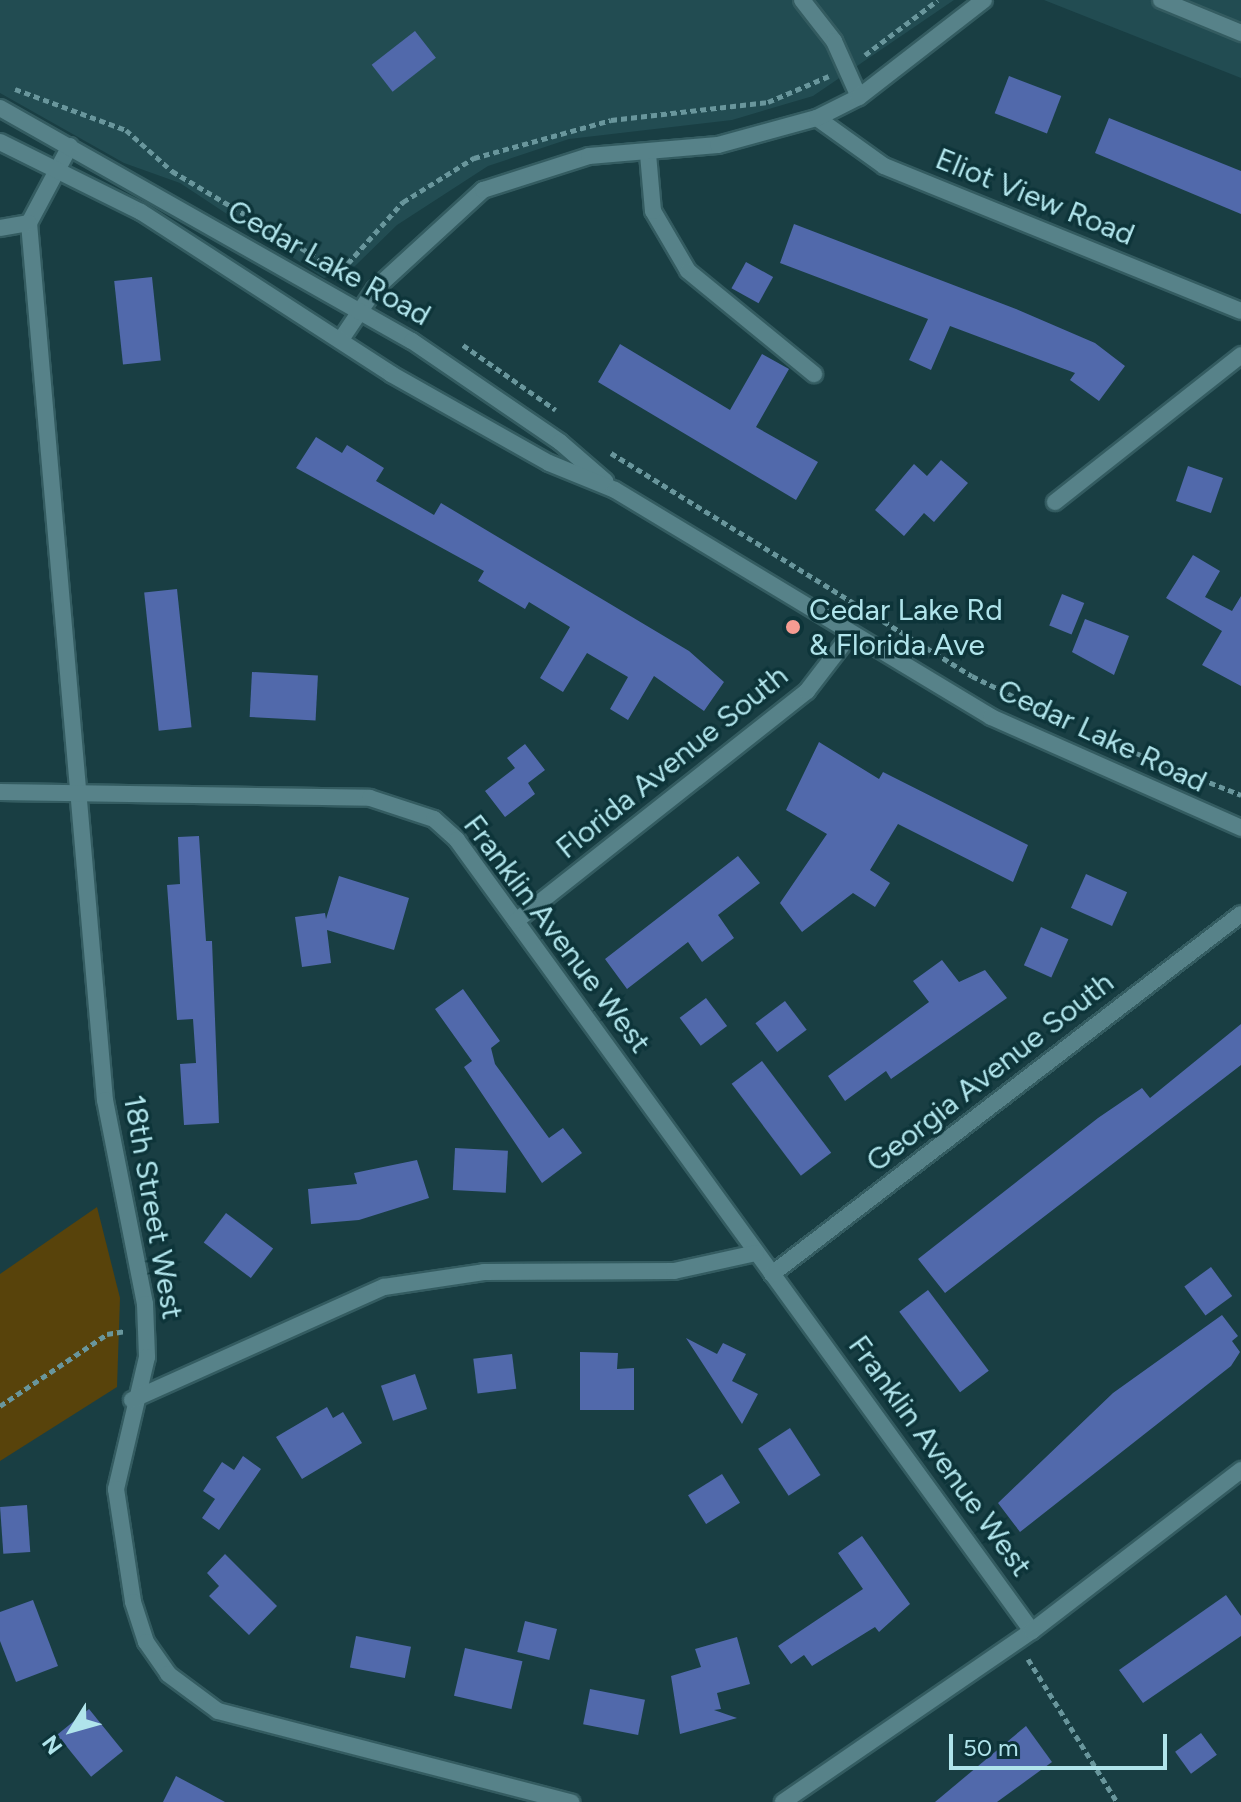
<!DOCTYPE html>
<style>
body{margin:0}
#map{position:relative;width:1241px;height:1802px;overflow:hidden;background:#193e43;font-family:Figtree,sans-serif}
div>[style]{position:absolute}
.built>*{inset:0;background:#224c52}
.green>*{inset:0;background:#58430b}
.building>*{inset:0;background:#5169ab;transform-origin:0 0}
.path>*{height:5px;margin-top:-2.5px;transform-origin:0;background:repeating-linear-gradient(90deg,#69969c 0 6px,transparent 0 10px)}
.roads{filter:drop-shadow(2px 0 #345c61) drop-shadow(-2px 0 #345c61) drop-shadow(0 2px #345c61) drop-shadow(0 -2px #345c61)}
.service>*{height:16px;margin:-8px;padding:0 8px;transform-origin:8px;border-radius:8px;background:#578289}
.minor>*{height:16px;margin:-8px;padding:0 8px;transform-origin:8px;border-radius:8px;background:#578289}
.tertiary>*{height:16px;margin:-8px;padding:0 8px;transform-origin:8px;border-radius:8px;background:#578289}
.dots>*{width:22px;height:22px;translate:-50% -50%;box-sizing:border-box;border:4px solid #0d3439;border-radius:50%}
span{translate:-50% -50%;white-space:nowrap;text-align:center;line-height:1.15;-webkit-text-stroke:7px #0d3439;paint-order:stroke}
.street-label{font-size:30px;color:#b0e4eb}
.poi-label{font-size:30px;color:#b0e4eb}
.left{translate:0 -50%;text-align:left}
.north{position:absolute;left:32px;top:1690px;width:80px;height:80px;-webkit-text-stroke:6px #0d3439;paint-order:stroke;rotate:233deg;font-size:22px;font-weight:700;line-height:32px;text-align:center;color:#b0e4eb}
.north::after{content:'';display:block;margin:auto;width:28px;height:36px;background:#b0e4eb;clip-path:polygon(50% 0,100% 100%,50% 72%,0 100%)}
.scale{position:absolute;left:949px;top:1734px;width:218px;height:36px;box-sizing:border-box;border:4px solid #b0e4eb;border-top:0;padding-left:10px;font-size:24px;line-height:28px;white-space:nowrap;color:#b0e4eb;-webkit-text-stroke:6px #0d3439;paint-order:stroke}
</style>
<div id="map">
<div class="built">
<i style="clip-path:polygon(0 0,954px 0,813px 96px,732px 120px,569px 139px,488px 166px,397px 225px,354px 267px,324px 278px,180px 183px,124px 163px,0 93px)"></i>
<i style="clip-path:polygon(1044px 0,1241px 0,1241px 78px)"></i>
</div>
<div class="green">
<i style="clip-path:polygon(97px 1207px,120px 1298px,117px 1387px,0 1461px,0 1274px)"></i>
</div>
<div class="building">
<i style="left:415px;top:31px;width:34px;height:55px;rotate:52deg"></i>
<i style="left:1009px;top:76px;width:56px;height:40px;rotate:21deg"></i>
<i style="clip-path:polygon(1109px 118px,1241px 171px,1241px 214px,1095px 153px)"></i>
<i style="clip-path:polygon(794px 224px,1016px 309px,1095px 343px,1125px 366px,1099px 401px,1070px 380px,1075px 373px,950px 326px,931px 370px,909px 360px,928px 319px,780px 263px)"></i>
<i style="left:746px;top:262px;width:31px;height:30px;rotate:29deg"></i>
<i style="left:152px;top:277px;width:84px;height:38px;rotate:84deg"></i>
<i style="clip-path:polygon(620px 344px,730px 410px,762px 354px,789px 369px,756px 427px,818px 462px,796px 500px,598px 382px)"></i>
<i style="clip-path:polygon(316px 437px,342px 453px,347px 445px,384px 468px,376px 481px,434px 515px,441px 503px,689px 651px,724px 682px,704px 711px,654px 676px,628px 720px,610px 709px,628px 677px,587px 653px,563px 692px,540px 678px,570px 627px,529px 602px,525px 609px,478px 581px,484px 571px,296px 468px)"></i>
<i style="clip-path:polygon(941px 460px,968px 483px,934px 522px,924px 513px,904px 536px,875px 510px,914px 464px,927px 476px)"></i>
<i style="left:1188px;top:466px;width:37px;height:37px;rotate:19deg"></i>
<i style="clip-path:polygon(1193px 555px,1220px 571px,1205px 597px,1232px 611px,1241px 596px,1241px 686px,1202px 665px,1222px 631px,1166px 598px)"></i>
<i style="left:177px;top:589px;width:139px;height:33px;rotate:84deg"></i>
<i style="left:1062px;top:594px;width:24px;height:34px;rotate:22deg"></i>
<i style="clip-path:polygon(1085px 619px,1129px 636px,1114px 675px,1072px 652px)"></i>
<i style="left:252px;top:672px;width:66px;height:45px;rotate:3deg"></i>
<i style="clip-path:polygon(819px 742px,879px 779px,883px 772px,1028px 845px,1013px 882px,898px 824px,870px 870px,890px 883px,875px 907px,853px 893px,802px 932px,780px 903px,827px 834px,786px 810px)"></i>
<i style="clip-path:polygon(525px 744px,545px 770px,528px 783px,535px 794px,505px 817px,485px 791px,515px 768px,507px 758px)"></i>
<i style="clip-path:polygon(199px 836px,206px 941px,212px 941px,219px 1123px,184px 1125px,180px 1064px,196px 1063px,193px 1019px,177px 1020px,167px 885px,180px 884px,178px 837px)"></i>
<i style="clip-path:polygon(738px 856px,760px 883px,718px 915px,734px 938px,702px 962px,688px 942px,627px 989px,605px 959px)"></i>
<i style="left:1086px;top:874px;width:45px;height:37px;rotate:24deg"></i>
<i style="clip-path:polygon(339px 876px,409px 898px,394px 950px,327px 930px,331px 963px,302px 967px,295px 917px,325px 913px,326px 919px)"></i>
<i style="left:1041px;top:927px;width:30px;height:42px;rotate:24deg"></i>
<i style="clip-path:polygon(942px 960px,959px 982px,985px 970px,1007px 998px,891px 1079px,886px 1071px,845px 1101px,828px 1076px,929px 1002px,913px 981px)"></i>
<i style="clip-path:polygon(463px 989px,500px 1041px,491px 1048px,495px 1064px,549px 1138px,563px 1128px,582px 1153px,542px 1183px,464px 1067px,472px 1061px,435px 1009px)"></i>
<i style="left:706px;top:998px;width:35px;height:33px;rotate:53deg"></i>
<i style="left:785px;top:1001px;width:36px;height:37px;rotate:53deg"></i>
<i style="clip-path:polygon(1241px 1024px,1241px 1065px,945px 1293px,918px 1259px,1098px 1118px,1142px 1088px,1150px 1098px)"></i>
<i style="left:762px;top:1061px;width:115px;height:38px;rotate:53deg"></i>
<i style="left:455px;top:1148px;width:53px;height:42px;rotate:3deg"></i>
<i style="clip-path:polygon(417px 1160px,429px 1198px,359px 1220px,311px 1224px,308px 1189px,357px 1184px,354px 1173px)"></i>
<i style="left:226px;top:1213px;width:59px;height:37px;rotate:37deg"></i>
<i style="left:1211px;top:1267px;width:36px;height:33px;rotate:54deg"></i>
<i style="left:928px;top:1290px;width:101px;height:36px;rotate:53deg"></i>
<i style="clip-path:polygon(1222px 1315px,1238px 1336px,1232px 1341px,1240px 1352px,1231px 1366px,1020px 1532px,998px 1503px,1113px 1393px)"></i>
<i style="clip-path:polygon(686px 1338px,717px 1354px,723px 1343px,746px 1354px,732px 1381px,758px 1394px,742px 1424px)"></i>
<i style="clip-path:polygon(580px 1352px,618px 1353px,617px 1369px,634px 1368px,634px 1410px,580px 1410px)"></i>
<i style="left:512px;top:1354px;width:35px;height:39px;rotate:83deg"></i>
<i style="left:415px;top:1374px;width:37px;height:36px;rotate:71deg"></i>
<i style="clip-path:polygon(327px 1407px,333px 1418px,343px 1412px,362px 1443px,302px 1479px,276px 1437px)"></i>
<i style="left:790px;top:1428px;width:56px;height:38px;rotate:57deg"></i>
<i style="clip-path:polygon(243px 1456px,261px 1469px,219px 1530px,202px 1518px,215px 1499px,203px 1491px,222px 1462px,234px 1470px)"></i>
<i style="left:722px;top:1474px;width:34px;height:40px;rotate:58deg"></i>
<i style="left:27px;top:1505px;width:47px;height:27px;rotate:86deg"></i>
<i style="clip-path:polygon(862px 1536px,910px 1604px,879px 1632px,875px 1627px,812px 1666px,804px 1655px,791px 1664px,778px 1646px,863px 1589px,838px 1553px)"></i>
<i style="clip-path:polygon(225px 1554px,277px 1606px,249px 1635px,209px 1596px,219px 1586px,207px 1573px)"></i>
<i style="clip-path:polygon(1226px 1595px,1241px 1616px,1241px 1636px,1143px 1703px,1119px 1670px)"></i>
<i style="clip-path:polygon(33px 1600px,58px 1666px,16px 1682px,0 1641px,0 1612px)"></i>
<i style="left:525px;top:1621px;width:33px;height:32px;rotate:14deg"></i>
<i style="left:356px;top:1636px;width:56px;height:32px;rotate:11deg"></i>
<i style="clip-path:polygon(737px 1637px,750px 1684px,717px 1693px,721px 1709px,714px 1710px,737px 1718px,680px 1734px,671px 1676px,701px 1667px,695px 1649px)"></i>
<i style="left:465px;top:1648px;width:59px;height:49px;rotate:13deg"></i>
<i style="left:590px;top:1689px;width:56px;height:36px;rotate:11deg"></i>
<i style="left:89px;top:1709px;width:54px;height:41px;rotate:51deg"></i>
<i style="clip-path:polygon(1026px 1726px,1052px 1762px,997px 1802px,935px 1802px)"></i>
<i style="left:1201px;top:1733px;width:27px;height:32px;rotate:54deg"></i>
<i style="clip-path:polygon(176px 1776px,225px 1802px,163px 1802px)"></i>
</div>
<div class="path">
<i style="left:865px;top:55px;width:91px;rotate:-37deg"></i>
<i style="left:15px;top:89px;width:118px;rotate:20.3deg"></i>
<i style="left:126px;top:130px;width:62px;rotate:41.7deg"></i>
<i style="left:172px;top:171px;width:205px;rotate:30.8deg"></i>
<i style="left:341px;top:271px;width:93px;rotate:-48.1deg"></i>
<i style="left:403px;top:202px;width:84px;rotate:-31.8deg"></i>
<i style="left:474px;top:158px;width:142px;rotate:-15.5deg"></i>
<i style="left:611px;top:120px;width:158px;rotate:-6.5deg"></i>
<i style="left:768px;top:102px;width:66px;rotate:-23.1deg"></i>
<i style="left:463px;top:345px;width:113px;rotate:35deg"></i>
<i style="left:611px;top:453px;width:424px;rotate:31.7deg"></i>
<i style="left:972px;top:676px;width:109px;rotate:26.1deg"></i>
<i style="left:1126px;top:749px;width:124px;rotate:21.8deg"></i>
<i style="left:0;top:1406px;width:129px;rotate:-33.9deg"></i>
<i style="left:107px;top:1334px;width:19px;rotate:-9deg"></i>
<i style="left:1028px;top:1659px;width:168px;rotate:58.1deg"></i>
</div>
<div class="roads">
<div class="service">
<i style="left:802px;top:0;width:52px;rotate:52deg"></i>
<i style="left:834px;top:41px;width:61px;rotate:65.9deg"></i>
<i style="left:1161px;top:0;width:87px;rotate:22.4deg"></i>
<i style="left:653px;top:211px;width:69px;rotate:59.7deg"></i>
<i style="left:688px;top:271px;width:163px;rotate:39.3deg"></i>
</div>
<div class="minor">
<i style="left:817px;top:118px;width:82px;rotate:35.6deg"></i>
<i style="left:884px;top:166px;width:385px;rotate:22.1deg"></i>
<i style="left:70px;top:146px;width:87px;rotate:118deg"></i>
<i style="left:29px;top:223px;width:880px;rotate:85.05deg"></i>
<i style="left:105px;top:1100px;width:208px;rotate:78.9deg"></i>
<i style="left:145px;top:1304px;width:53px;rotate:87.8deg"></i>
<i style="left:147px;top:1357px;width:136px;rotate:103.2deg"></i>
<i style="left:116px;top:1489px;width:114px;rotate:81.4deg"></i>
<i style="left:133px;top:1602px;width:42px;rotate:72deg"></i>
<i style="left:146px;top:1642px;width:39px;rotate:55deg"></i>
<i style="left:168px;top:1674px;width:62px;rotate:36.5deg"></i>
<i style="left:218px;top:1711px;width:365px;rotate:14.5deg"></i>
<i style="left:648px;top:154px;width:57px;rotate:85deg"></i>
<i style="left:0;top:228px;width:29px;rotate:-10deg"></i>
<i style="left:342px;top:338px;width:59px;rotate:-56deg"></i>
<i style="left:375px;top:289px;width:147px;rotate:-42.5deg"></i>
<i style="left:483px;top:190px;width:111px;rotate:-17.8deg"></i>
<i style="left:589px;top:156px;width:129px;rotate:-4.9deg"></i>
<i style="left:718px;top:145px;width:103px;rotate:-15.3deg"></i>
<i style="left:817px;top:118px;width:47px;rotate:-26.6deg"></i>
<i style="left:859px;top:97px;width:158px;rotate:-37.8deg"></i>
<i style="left:1055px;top:502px;width:237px;rotate:-38.3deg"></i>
<i style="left:0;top:792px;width:370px;rotate:0.9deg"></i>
<i style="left:370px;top:798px;width:67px;rotate:18.2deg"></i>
<i style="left:434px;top:819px;width:31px;rotate:42deg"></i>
<i style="left:457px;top:840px;width:978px;rotate:53.99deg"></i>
<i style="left:516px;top:921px;width:371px;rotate:-38.3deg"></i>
<i style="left:807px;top:691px;width:71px;rotate:-52.5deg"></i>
<i style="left:772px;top:1274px;width:591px;rotate:-37.51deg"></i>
<i style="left:132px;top:1400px;width:276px;rotate:-24.2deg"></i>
<i style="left:384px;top:1287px;width:101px;rotate:-8.5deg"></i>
<i style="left:484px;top:1272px;width:190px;rotate:-0.3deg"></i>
<i style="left:674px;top:1271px;width:84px;rotate:-12.4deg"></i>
<i style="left:783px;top:1802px;width:302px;rotate:-34.5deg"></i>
<i style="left:1032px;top:1631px;width:264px;rotate:-37.6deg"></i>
</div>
<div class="tertiary">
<i style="left:0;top:108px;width:473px;rotate:29.5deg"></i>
<i style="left:412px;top:341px;width:179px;rotate:34.3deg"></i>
<i style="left:560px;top:442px;width:60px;rotate:40.9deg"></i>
<i style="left:0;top:142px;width:157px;rotate:26.4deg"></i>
<i style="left:141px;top:212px;width:298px;rotate:32.9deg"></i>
<i style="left:391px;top:374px;width:181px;rotate:29.4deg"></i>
<i style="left:549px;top:463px;width:71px;rotate:22.2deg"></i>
<i style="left:615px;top:490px;width:439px;rotate:31.1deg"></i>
<i style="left:991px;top:717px;width:274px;rotate:23.9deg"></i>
</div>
</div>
<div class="dots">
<i style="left:793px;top:627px;background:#f59c92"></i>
</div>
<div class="street-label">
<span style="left:1035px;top:197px;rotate:22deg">Eliot View Road</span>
<span style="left:329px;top:263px;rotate:29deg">Cedar Lake Road</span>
<span style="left:1102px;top:736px;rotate:25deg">Cedar Lake Road</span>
<span style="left:672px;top:762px;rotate:-39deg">Florida Avenue South</span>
<span style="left:557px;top:934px;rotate:53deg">Franklin Avenue West</span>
<span style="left:990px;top:1072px;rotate:-38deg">Georgia Avenue South</span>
<span style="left:153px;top:1207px;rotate:80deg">18th Street West</span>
<span style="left:940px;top:1456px;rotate:54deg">Franklin Avenue West</span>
</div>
<div class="poi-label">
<span class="left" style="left:809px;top:627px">Cedar Lake Rd<br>&amp; Florida Ave</span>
</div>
<div class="north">N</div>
<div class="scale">50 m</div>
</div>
